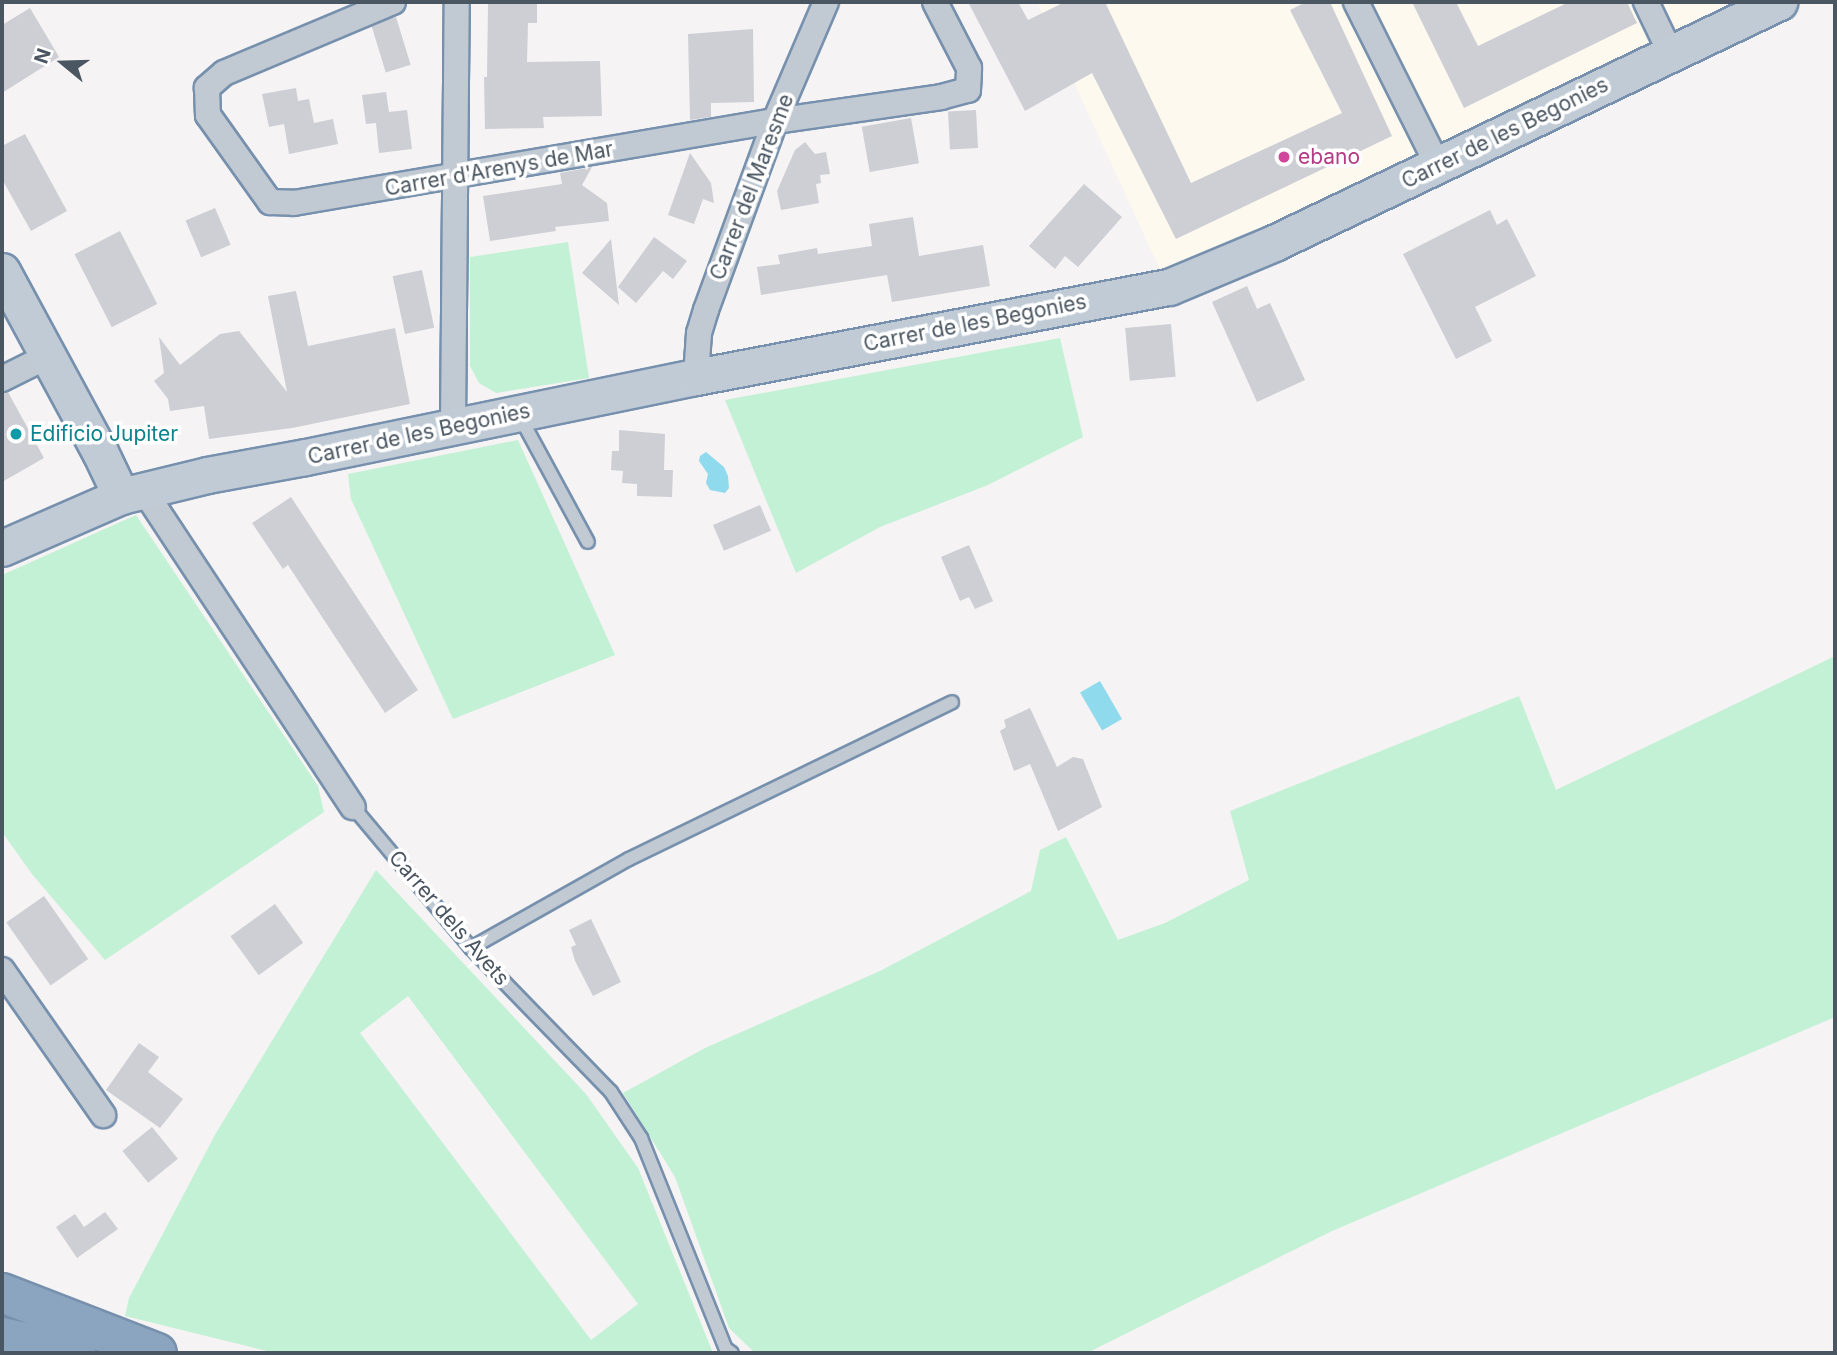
<!DOCTYPE html>
<style>
body{margin:0}
#map{position:relative;width:1837px;height:1355px;overflow:hidden;background:#f5f3f3;font-family:Inter,sans-serif}
div>[style]{position:absolute}
.commercial>*{inset:0;background:#fdf9ef}
.green>*{inset:0;background:#c3f1d5}
.water>*{inset:0;background:#90daee;transform-origin:0 0}
.building>*{inset:0;background:#cdcfd5;transform-origin:0 0}
.roads{filter:drop-shadow(2px 0 #7690ad) drop-shadow(-2px 0 #7690ad) drop-shadow(0 2px #7690ad) drop-shadow(0 -2px #7690ad)}
.lane>*{height:12px;margin:-6px;padding:0 6px;transform-origin:6px;border-radius:6px;background:#c1cad2}
.street>*{height:24px;margin:-12px;padding:0 12px;transform-origin:12px;border-radius:12px;background:#c1cad2}
.secondary>*{height:35px;margin:-17.5px;padding:0 17.5px;transform-origin:17.5px;border-radius:17.5px;background:#c1cbd6}
.highway>*{height:38px;margin:-19px;padding:0 19px;transform-origin:19px;border-radius:19px;background:#8ba5c1}
.dots>*{width:19px;height:19px;translate:-50% -50%;box-sizing:border-box;border:4px solid #fff;border-radius:50%}
span{translate:-50% -50%;white-space:nowrap;text-align:center;line-height:1.15;-webkit-text-stroke:7px #fff;paint-order:stroke}
.street-label{font-size:21px;color:#4a5661}
.hotel-label{font-size:21px;color:#b23c85}
.left{translate:0 -50%;text-align:left}
.culture-label{font-size:21px;color:#0d838f}
.frame{position:absolute;inset:0;border:4px solid #4a5661;pointer-events:none}
.north{position:absolute;left:28px;top:28px;width:70px;height:70px;-webkit-text-stroke:5px #fff;paint-order:stroke;rotate:289deg;font-size:19px;font-weight:700;line-height:28px;text-align:center;color:#4a5661}
.north::after{content:'';display:block;margin:auto;width:24px;height:32px;background:#4a5661;clip-path:polygon(50% 0,100% 100%,50% 72%,0 100%)}
</style>
<div id="map">
<div class="commercial">
<i style="clip-path:polygon(1037px 2px,1732px 2px,1164px 278px)"></i>
</div>
<div class="green">
<i style="clip-path:polygon(568px 242px,589px 378px,496px 393px,479px 383px,470px 366px,470px 257px)"></i>
<i style="clip-path:polygon(1060px 338px,1083px 437px,988px 485px,880px 527px,796px 573px,725px 400px)"></i>
<i style="clip-path:polygon(518px 440px,615px 655px,453px 719px,351px 499px,348px 474px)"></i>
<i style="clip-path:polygon(136px 515px,318px 786px,324px 812px,105px 960px,32px 874px,2px 832px,2px 575px)"></i>
<i style="clip-path:polygon(1835px 656px,1835px 1017px,1332px 1231px,1087px 1353px,755px 1353px,729px 1328px,675px 1177px,623px 1093px,705px 1048px,880px 971px,1031px 891px,1040px 850px,1066px 837px,1118px 940px,1165px 923px,1249px 880px,1230px 811px,1519px 696px,1556px 790px)"></i>
<i style="clip-path:polygon(evenodd,376px 870px,586px 1094px,638px 1168px,713px 1353px,275px 1353px,125px 1316px,129px 1298px,216px 1133px,376px 870px,408px 996px,638px 1304px,591px 1340px,360px 1033px,408px 996px)"></i>
</div>
<div class="water">
<i style="clip-path:polygon(706px 452px,724px 467px,728px 476px,729px 488px,725px 493px,710px 490px,706px 483px,708px 474px,699px 461px,700px 456px)"></i>
<i style="left:1100px;top:681px;width:44px;height:23px;rotate:60deg"></i>
</div>
<div class="building">
<i style="clip-path:polygon(499px 2px,537px 2px,537px 23px,528px 23px,527px 62px,600px 61px,602px 116px,543px 117px,544px 128px,485px 129px,484px 77px,487px 77px,488px 4px)"></i>
<i style="clip-path:polygon(968px 2px,1018px 2px,1028px 20px,1065px 2px,1105px 2px,1191px 183px,1342px 113px,1290px 10px,1306px 2px,1330px 2px,1392px 136px,1176px 239px,1092px 73px,1025px 111px)"></i>
<i style="clip-path:polygon(1412px 2px,1456px 2px,1478px 46px,1569px 2px,1627px 2px,1637px 23px,1464px 108px)"></i>
<i style="clip-path:polygon(30px 8px,59px 57px,2px 93px,2px 25px)"></i>
<i style="left:396px;top:17px;width:50px;height:26px;rotate:73deg"></i>
<i style="clip-path:polygon(753px 29px,754px 102px,711px 103px,711px 117px,690px 120px,688px 34px)"></i>
<i style="clip-path:polygon(296px 88px,298px 101px,309px 99px,314px 123px,333px 119px,338px 144px,289px 154px,284px 124px,269px 127px,262px 94px)"></i>
<i style="clip-path:polygon(386px 92px,389px 112px,407px 110px,412px 149px,379px 153px,376px 123px,366px 124px,362px 95px)"></i>
<i style="left:976px;top:110px;width:38px;height:28px;rotate:87deg"></i>
<i style="left:911px;top:118px;width:46px;height:50px;rotate:80deg"></i>
<i style="clip-path:polygon(25px 134px,67px 211px,31px 231px,2px 179px,2px 146px)"></i>
<i style="clip-path:polygon(805px 142px,815px 154px,826px 152px,830px 174px,820px 175px,821px 183px,816px 184px,819px 203px,781px 210px,777px 191px,795px 150px)"></i>
<i style="clip-path:polygon(690px 153px,711px 183px,714px 203px,703px 199px,694px 224px,668px 215px)"></i>
<i style="clip-path:polygon(592px 167px,582px 185px,607px 203px,609px 221px,555px 227px,556px 231px,490px 241px,483px 196px,562px 184px,560px 173px)"></i>
<i style="clip-path:polygon(1084px 184px,1122px 217px,1078px 267px,1065px 256px,1055px 269px,1029px 246px)"></i>
<i style="left:215px;top:208px;width:40px;height:32px;rotate:67deg"></i>
<i style="clip-path:polygon(1490px 210px,1497px 225px,1507px 219px,1536px 276px,1475px 307px,1492px 341px,1456px 359px,1403px 254px)"></i>
<i style="clip-path:polygon(913px 217px,919px 256px,983px 245px,990px 286px,892px 302px,887px 275px,761px 295px,757px 267px,780px 264px,778px 255px,817px 248px,818px 254px,872px 246px,869px 224px)"></i>
<i style="left:120px;top:231px;width:82px;height:51px;rotate:63deg"></i>
<i style="clip-path:polygon(654px 237px,687px 261px,673px 279px,663px 271px,636px 303px,618px 287px)"></i>
<i style="clip-path:polygon(611px 239px,619px 305px,582px 273px)"></i>
<i style="left:422px;top:270px;width:59px;height:30px;rotate:78deg"></i>
<i style="clip-path:polygon(1247px 286px,1257px 309px,1270px 303px,1305px 380px,1257px 402px,1212px 302px)"></i>
<i style="clip-path:polygon(296px 291px,308px 346px,395px 328px,410px 404px,292px 428px,209px 439px,204px 406px,170px 411px,168px 399px,154px 381px,164px 373px,159px 337px,180px 365px,220px 334px,239px 331px,287px 392px,268px 296px)"></i>
<i style="left:1171px;top:324px;width:53px;height:46px;rotate:85deg"></i>
<i style="clip-path:polygon(8px 392px,44px 458px,2px 482px,2px 394px)"></i>
<i style="clip-path:polygon(619px 430px,665px 434px,664px 470px,673px 470px,672px 497px,637px 496px,637px 484px,622px 483px,623px 471px,611px 470px,612px 451px,619px 451px)"></i>
<i style="clip-path:polygon(291px 497px,418px 690px,385px 713px,288px 565px,283px 569px,252px 523px)"></i>
<i style="left:760px;top:505px;width:28px;height:51px;rotate:67deg"></i>
<i style="clip-path:polygon(969px 545px,993px 601px,975px 609px,969px 597px,960px 601px,941px 557px)"></i>
<i style="clip-path:polygon(1030px 708px,1057px 767px,1073px 757px,1083px 759px,1102px 807px,1058px 831px,1030px 764px,1014px 771px,1000px 731px,1006px 727px,1004px 720px)"></i>
<i style="left:44px;top:896px;width:77px;height:46px;rotate:55deg"></i>
<i style="left:275px;top:904px;width:48px;height:55px;rotate:54deg"></i>
<i style="clip-path:polygon(591px 919px,621px 982px,593px 996px,575px 961px,571px 947px,576px 945px,569px 930px)"></i>
<i style="clip-path:polygon(139px 1043px,159px 1057px,148px 1072px,183px 1099px,160px 1128px,106px 1090px)"></i>
<i style="left:152px;top:1127px;width:41px;height:38px;rotate:51deg"></i>
<i style="clip-path:polygon(105px 1212px,118px 1229px,77px 1258px,56px 1227px,75px 1214px,84px 1227px)"></i>
</div>
<div class="roads">
<div class="lane">
<i style="left:520px;top:417px;width:142px;rotate:61.5deg"></i>
<i style="left:353px;top:807px;width:184px;rotate:50.1deg"></i>
<i style="left:471px;top:948px;width:201px;rotate:45.8deg"></i>
<i style="left:611px;top:1092px;width:55px;rotate:56.9deg"></i>
<i style="left:641px;top:1138px;width:227px;rotate:68.1deg"></i>
<i style="left:726px;top:1349px;width:7px;rotate:34deg"></i>
<i style="left:471px;top:948px;width:181px;rotate:-29.4deg"></i>
<i style="left:629px;top:859px;width:359px;rotate:-25.9deg"></i>
</div>
<div class="street">
<i style="left:393px;top:2px;width:183px;rotate:157.2deg"></i>
<i style="left:224px;top:73px;width:23px;rotate:139deg"></i>
<i style="left:207px;top:88px;width:27px;rotate:88deg"></i>
<i style="left:208px;top:115px;width:107px;rotate:54.5deg"></i>
<i style="left:270px;top:202px;width:24px;rotate:2deg"></i>
<i style="left:294px;top:203px;width:488px;rotate:-9.7deg"></i>
<i style="left:775px;top:121px;width:168px;rotate:-8.2deg"></i>
<i style="left:941px;top:97px;width:28px;rotate:-15deg"></i>
<i style="left:968px;top:90px;width:22px;rotate:-87deg"></i>
<i style="left:969px;top:68px;width:74px;rotate:-117.3deg"></i>
<i style="left:1356px;top:2px;width:183px;rotate:63.4deg"></i>
<i style="left:1646px;top:2px;width:55px;rotate:64.4deg"></i>
<i style="left:696px;top:377px;width:44px;rotate:-86.1deg"></i>
<i style="left:699px;top:333px;width:24px;rotate:-73deg"></i>
<i style="left:706px;top:310px;width:201px;rotate:-69.9deg"></i>
<i style="left:775px;top:121px;width:129px;rotate:-66.8deg"></i>
<i style="left:2px;top:379px;width:51px;rotate:-26.6deg"></i>
<i style="left:453px;top:426px;width:424px;rotate:-89.5deg"></i>
<i style="left:143px;top:489px;width:381px;rotate:56.6deg"></i>
<i style="left:2px;top:970px;width:177px;rotate:55.1deg"></i>
</div>
<div class="secondary">
<i style="left:2px;top:271px;width:206px;rotate:61.6deg"></i>
<i style="left:100px;top:452px;width:49px;rotate:64.5deg"></i>
<i style="left:2px;top:548px;width:130px;rotate:-23.6deg"></i>
<i style="left:121px;top:496px;width:89px;rotate:-13.7deg"></i>
<i style="left:207px;top:475px;width:100px;rotate:-10.4deg"></i>
<i style="left:305px;top:457px;width:399px;rotate:-11.6deg"></i>
<i style="left:696px;top:377px;width:481px;rotate:-10.8deg"></i>
<i style="left:1169px;top:287px;width:114px;rotate:-22.7deg"></i>
<i style="left:1274px;top:243px;width:560px;rotate:-25.51deg"></i>
</div>
<div class="highway">
<i style="left:2px;top:1293px;width:166px;rotate:21.2deg"></i>
<i style="left:2px;top:1337px;width:76px;rotate:12.2deg"></i>
</div>
</div>
<div class="dots">
<i style="left:1284px;top:157px;background:#d1479c"></i>
<i style="left:16px;top:434px;background:#0f9aa8"></i>
</div>
<div class="street-label">
<span style="left:1505px;top:133px;rotate:-26deg">Carrer de les Begonies</span>
<span style="left:499px;top:169px;rotate:-10deg">Carrer d'Arenys de Mar</span>
<span style="left:752px;top:187px;rotate:-69deg">Carrer del Maresme</span>
<span style="left:975px;top:323px;rotate:-11deg">Carrer de les Begonies</span>
<span style="left:419px;top:434px;rotate:-12deg">Carrer de les Begonies</span>
<span style="left:449px;top:918px;rotate:49deg">Carrer dels Avets</span>
</div>
<div class="hotel-label">
<span class="left" style="left:1298px;top:157px">ebano</span>
</div>
<div class="culture-label">
<span class="left" style="left:30px;top:434px">Edificio Jupiter</span>
</div>
<div class="frame"></div>
<div class="north">N</div>
</div>
